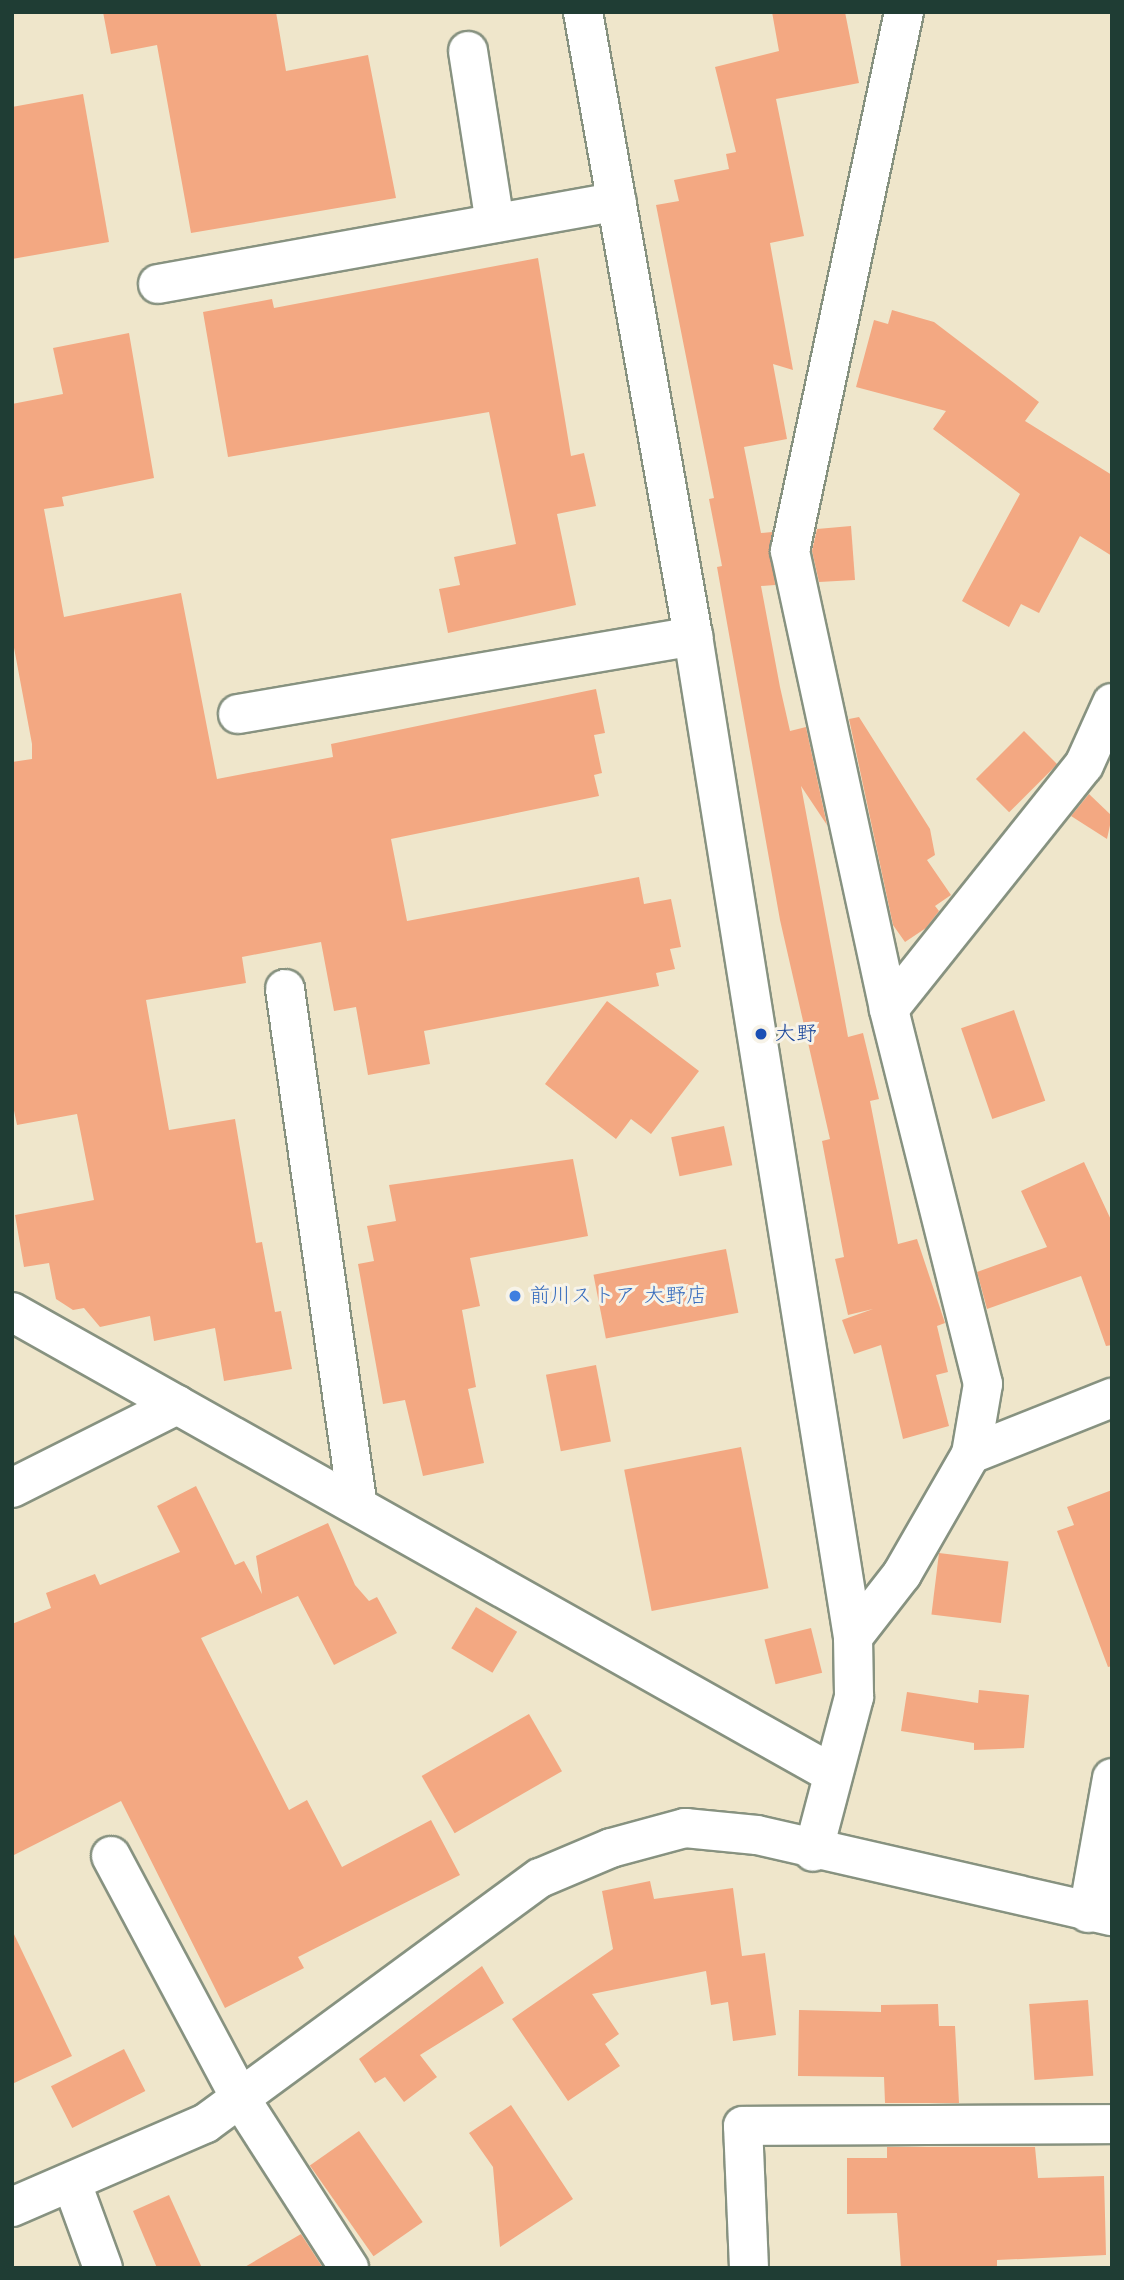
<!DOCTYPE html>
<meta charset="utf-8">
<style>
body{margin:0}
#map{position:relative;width:1124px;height:2280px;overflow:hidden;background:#efe6cb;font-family:"Architects Daughter","Klee One",sans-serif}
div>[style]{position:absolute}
.building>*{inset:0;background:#f3a882;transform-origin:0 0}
.roads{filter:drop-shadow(2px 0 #879280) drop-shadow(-2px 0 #879280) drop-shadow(0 2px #879280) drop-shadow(0 -2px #879280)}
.minor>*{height:38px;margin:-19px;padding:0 19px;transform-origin:19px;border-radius:19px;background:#fff}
.dots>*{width:19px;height:19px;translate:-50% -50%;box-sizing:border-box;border:4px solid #f7f3e8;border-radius:50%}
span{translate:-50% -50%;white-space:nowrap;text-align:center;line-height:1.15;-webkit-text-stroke:6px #f7f3e8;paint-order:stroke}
.transit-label{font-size:21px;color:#164399}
.left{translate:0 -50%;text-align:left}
.shop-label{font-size:21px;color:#366cbe}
.frame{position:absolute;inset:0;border:14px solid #1f3d34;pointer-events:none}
</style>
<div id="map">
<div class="building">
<i style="clip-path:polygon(103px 12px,276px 12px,286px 71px,368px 55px,396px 198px,191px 233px,157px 45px,111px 54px)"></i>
<i style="clip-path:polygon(772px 12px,845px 12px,859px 83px,776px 99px,804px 236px,770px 243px,793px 370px,773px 364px,787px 439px,744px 447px,761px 533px,772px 532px,775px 585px,761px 586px,780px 687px,790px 731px,806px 727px,827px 825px,801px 786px,848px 1037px,863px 1033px,879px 1099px,870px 1101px,898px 1244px,917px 1239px,945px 1323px,937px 1326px,948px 1372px,936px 1375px,949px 1426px,903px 1439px,881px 1345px,854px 1354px,842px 1320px,873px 1309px,848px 1315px,835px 1259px,844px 1257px,822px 1141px,830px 1139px,780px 920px,717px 567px,722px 566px,709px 499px,714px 498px,656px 205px,679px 201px,674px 180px,729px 169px,726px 154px,736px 152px,715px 67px,779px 51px)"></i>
<i style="clip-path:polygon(83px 94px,109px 242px,12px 259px,12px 107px)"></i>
<i style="clip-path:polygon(538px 258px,571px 456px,584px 453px,596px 506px,557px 514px,576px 605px,448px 633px,439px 589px,460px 585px,454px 557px,516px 544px,489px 412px,228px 457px,203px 312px,272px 299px,274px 308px)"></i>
<i style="clip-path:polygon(892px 310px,934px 322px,1039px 402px,1025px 421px,1112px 475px,1112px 556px,1080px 536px,1039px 613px,1021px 604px,1009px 627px,962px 601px,1020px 494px,933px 429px,946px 411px,856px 387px,874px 320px,888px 324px)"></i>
<i style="clip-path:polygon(129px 333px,154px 478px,62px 497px,64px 506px,44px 509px,64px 617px,181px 593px,217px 779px,333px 757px,331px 744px,596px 689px,605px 733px,594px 735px,602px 773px,594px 775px,599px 796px,391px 839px,407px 921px,639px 877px,644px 904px,671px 899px,681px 947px,670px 949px,675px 969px,656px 973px,659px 986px,424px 1031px,430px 1064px,368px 1075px,356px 1007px,334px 1011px,321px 942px,242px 957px,246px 983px,146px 1000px,169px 1130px,235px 1119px,256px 1243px,262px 1242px,275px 1312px,281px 1311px,292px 1369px,224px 1381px,215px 1328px,154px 1341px,150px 1316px,100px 1327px,84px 1308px,73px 1310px,56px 1299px,49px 1263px,24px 1267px,15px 1215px,94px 1200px,77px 1114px,17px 1125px,12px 1101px,12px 762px,32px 759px,32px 744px,12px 637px,12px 404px,63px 394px,53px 348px)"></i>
<i style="clip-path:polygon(851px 526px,855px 580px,819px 582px,812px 551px,817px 529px)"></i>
<i style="clip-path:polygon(859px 717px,930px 829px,935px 855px,927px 860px,951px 895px,935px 906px,939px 911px,926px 928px,905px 942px,893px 925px,849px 719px)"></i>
<i style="left:1024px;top:731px;width:47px;height:68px;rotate:45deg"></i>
<i style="clip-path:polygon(1089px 794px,1112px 816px,1107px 839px,1071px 816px)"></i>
<i style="clip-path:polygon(607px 1001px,699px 1071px,651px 1134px,631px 1119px,616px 1139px,545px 1084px)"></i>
<i style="left:1014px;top:1010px;width:96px;height:56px;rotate:71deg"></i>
<i style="left:724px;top:1126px;width:40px;height:54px;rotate:78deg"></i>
<i style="clip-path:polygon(573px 1159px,588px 1236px,470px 1258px,480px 1306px,462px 1310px,476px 1387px,468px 1389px,484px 1463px,423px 1476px,405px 1400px,383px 1404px,358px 1264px,374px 1261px,367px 1226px,396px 1221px,389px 1185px)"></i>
<i style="clip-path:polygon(1084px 1162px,1112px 1222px,1112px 1345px,1106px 1346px,1081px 1276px,987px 1309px,977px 1272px,1047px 1247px,1021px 1191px)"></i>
<i style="left:726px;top:1249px;width:65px;height:135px;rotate:79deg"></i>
<i style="left:596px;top:1365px;width:78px;height:51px;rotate:79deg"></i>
<i style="left:741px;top:1447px;width:144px;height:119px;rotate:79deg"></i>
<i style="clip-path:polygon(196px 1486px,235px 1565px,244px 1561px,262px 1594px,256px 1556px,328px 1523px,355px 1585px,369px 1601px,377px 1597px,397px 1633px,334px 1665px,298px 1596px,201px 1638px,289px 1810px,307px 1800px,342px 1867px,431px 1820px,460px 1875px,298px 1957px,304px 1968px,225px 2008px,121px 1801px,12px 1856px,12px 1624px,51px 1608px,46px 1593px,95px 1574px,100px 1585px,180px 1552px,157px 1506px)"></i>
<i style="clip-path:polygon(1112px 1490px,1112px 1666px,1108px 1667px,1057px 1531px,1074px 1525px,1067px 1507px)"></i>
<i style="left:939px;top:1553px;width:70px;height:62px;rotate:7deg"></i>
<i style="left:476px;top:1607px;width:48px;height:48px;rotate:31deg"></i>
<i style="left:811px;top:1628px;width:46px;height:48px;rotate:76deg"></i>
<i style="clip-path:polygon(979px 1690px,1029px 1695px,1024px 1748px,974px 1750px,974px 1743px,901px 1731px,907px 1692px,978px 1703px)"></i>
<i style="left:529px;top:1714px;width:66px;height:124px;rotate:60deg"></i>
<i style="clip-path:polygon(650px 1881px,654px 1899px,733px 1888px,742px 1956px,765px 1953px,776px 2035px,733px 2041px,728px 2002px,711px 2005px,706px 1971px,592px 1994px,619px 2034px,605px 2044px,620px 2066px,568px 2101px,512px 2019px,613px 1949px,602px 1891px)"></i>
<i style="clip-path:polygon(12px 1930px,72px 2056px,12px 2084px)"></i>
<i style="clip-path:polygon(482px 1966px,504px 2003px,420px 2055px,437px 2077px,404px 2102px,385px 2077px,375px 2083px,359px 2059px)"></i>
<i style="left:1088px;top:2000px;width:76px;height:59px;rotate:86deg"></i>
<i style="clip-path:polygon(938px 2004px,939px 2026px,955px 2026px,959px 2103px,885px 2103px,884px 2077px,798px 2076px,799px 2010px,881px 2012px,881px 2005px)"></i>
<i style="left:124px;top:2049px;width:47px;height:82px;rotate:63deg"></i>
<i style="clip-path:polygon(511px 2105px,573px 2199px,500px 2247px,493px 2167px,469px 2133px)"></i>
<i style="left:359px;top:2131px;width:111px;height:60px;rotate:55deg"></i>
<i style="clip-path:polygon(887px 2147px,1035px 2147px,1038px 2178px,1104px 2176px,1106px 2255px,997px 2260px,997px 2268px,901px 2268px,897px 2213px,847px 2214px,847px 2158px,887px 2158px)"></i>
<i style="clip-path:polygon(169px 2195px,202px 2268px,157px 2268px,133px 2211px)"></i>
<i style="clip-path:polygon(301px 2234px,323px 2268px,243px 2268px)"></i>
</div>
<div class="roads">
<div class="minor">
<i style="left:583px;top:12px;width:634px;rotate:80deg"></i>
<i style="left:693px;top:636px;width:1014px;rotate:80.92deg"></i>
<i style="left:853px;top:1637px;width:60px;rotate:89deg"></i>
<i style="left:854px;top:1697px;width:160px;rotate:104.8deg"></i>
<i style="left:468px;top:51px;width:174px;rotate:81.1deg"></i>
<i style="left:158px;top:284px;width:466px;rotate:-10.2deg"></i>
<i style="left:238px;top:714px;width:462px;rotate:-9.7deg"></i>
<i style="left:285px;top:989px;width:517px;rotate:82deg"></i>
<i style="left:889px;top:1009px;width:469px;rotate:-102.2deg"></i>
<i style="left:790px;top:551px;width:551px;rotate:-78.06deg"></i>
<i style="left:12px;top:1312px;width:940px;rotate:29.37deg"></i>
<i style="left:971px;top:1454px;width:152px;rotate:-21.7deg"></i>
<i style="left:12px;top:1488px;width:185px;rotate:-26.7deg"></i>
<i style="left:853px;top:1637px;width:80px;rotate:-52.1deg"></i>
<i style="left:902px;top:1574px;width:138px;rotate:-60.1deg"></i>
<i style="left:971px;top:1454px;width:71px;rotate:-80.3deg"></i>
<i style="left:983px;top:1384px;width:387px;rotate:-104.1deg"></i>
<i style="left:889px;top:1009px;width:312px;rotate:-51.4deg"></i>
<i style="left:1084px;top:765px;width:68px;rotate:-65.7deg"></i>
<i style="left:111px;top:1856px;width:274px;rotate:61.9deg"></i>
<i style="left:240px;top:2098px;width:202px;rotate:57.3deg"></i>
<i style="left:1088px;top:1913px;width:137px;rotate:-79.9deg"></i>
<i style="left:73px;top:2186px;width:87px;rotate:69.9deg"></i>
<i style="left:12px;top:2207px;width:211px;rotate:-23.4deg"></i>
<i style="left:206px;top:2123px;width:414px;rotate:-36.3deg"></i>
<i style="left:540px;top:1878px;width:77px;rotate:-22.9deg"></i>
<i style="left:611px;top:1848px;width:77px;rotate:-15.1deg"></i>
<i style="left:685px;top:1828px;width:72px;rotate:5.6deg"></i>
<i style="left:757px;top:1835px;width:364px;rotate:12.9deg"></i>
<i style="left:749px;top:2268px;width:142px;rotate:-92.4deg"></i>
<i style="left:743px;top:2126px;width:369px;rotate:-0.3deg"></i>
</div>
</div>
<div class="dots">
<i style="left:761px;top:1034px;background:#1a4fb4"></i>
<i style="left:515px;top:1296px;background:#3f7fe0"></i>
</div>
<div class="transit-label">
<span class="left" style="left:775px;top:1034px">大野</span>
</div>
<div class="shop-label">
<span class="left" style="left:529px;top:1296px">前川ストア 大野店</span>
</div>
<div class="frame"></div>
</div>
